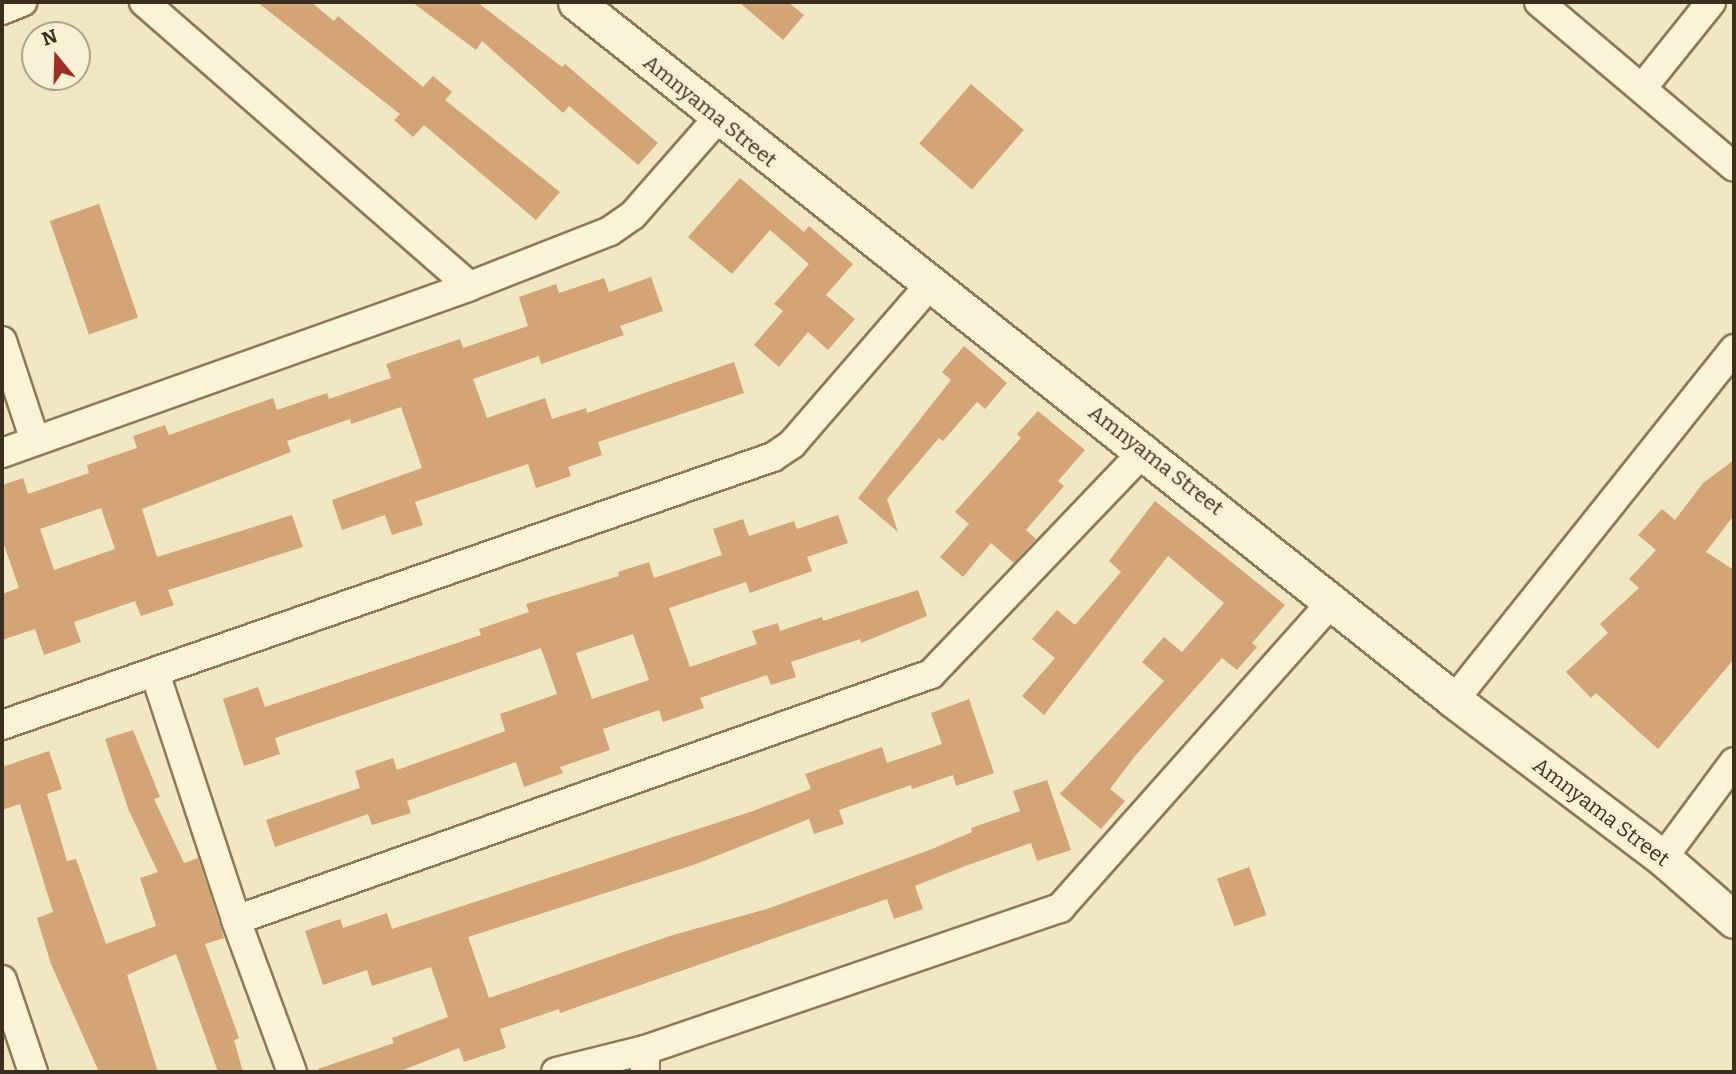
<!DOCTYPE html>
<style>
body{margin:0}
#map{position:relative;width:1736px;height:1074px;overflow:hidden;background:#f1e7c2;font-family:Bitter,serif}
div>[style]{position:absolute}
.building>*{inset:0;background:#d2a476;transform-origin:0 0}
.roads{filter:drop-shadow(2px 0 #8d7858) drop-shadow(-2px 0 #8d7858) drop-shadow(0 2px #8d7858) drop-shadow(0 -2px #8d7858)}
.minor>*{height:28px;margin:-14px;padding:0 14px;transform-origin:14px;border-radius:14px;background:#fbf3d6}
.tertiary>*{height:35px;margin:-17.5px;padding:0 17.5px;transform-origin:17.5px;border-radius:17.5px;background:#fbf3d6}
span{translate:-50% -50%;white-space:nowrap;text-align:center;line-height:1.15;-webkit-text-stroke:7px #f8f0d3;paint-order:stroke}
.street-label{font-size:21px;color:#3b2e1d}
.frame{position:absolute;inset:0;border:4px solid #3b2e1d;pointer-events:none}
.north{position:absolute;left:21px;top:21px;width:70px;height:70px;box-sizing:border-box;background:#f8f0d3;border:2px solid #aca28a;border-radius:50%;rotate:341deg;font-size:19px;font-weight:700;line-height:28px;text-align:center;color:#3b2e1d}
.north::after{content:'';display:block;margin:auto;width:24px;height:32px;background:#a02d23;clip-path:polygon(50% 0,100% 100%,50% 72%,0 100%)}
</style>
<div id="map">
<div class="building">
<i style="clip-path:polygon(257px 2px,311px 2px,334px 21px,338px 16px,423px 87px,433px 76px,452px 92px,445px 100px,560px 192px,536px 220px,424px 125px,413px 137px,394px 120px,400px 114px)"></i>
<i style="clip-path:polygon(412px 2px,477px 2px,562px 67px,565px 64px,658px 143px,638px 165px,569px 106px,563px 113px,482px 41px,476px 50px)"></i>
<i style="clip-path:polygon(739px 2px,788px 2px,804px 15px,783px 40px)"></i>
<i style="left:971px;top:84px;width:70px;height:79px;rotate:41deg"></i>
<i style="clip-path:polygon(740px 178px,804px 232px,809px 226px,853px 264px,826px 295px,855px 319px,828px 350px,808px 332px,779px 367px,754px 345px,783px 311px,774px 304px,809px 264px,770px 230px,732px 274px,688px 237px)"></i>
<i style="left:99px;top:204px;width:120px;height:52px;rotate:71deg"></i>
<i style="clip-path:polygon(evenodd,651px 277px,663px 311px,620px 326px,624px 335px,541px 364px,539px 356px,473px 379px,487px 418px,545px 398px,552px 419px,586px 408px,587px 413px,734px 362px,744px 393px,598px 442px,602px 455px,568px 467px,571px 476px,536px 488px,528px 464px,415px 502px,423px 525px,392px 535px,385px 515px,342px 530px,332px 500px,422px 468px,401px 407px,351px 424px,350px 419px,287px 441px,291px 452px,142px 509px,157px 557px,292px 515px,303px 547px,168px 590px,174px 605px,141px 616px,135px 601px,74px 622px,81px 642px,44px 655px,35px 629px,2px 640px,2px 594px,19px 588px,2px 539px,2px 485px,23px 478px,28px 494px,89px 473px,87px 465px,137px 448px,133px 436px,165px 425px,169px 435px,273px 398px,277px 410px,327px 393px,329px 399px,391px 378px,386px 364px,460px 339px,463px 348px,528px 326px,519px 297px,556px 284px,559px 293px,604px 278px,609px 292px,651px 277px,101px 508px,115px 549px,54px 570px,40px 529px,101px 508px)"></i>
<i style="clip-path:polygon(964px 346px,1007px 383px,985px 409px,977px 402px,943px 441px,939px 438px,887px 499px,898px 532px,858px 498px,951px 380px,942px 372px)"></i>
<i style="clip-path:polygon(1038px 411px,1085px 450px,1058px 481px,1064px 486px,1026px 530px,1036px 539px,1014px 563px,991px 543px,963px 577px,940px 557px,969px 524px,955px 512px,1021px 438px,1017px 434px)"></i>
<i style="clip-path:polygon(1734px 460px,1734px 515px,1706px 552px,1734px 570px,1734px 659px,1658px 749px,1596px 693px,1591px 698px,1566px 672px,1608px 633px,1600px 624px,1639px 588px,1629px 579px,1656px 550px,1638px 535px,1662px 509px,1675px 520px,1703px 483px)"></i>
<i style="clip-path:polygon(1155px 501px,1285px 605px,1252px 643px,1257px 647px,1237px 670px,1222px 658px,1135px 756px,1110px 789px,1125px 801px,1101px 829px,1060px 794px,1164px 681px,1142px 662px,1164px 637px,1182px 652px,1224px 603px,1168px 556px,1044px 715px,1022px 696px,1055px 658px,1032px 639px,1057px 610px,1075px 625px,1121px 572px,1109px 561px)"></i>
<i style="clip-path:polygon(evenodd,838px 515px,848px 543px,807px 557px,812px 571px,750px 593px,746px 582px,669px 608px,690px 667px,757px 644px,752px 631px,778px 623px,780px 631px,822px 617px,823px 621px,918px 590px,927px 616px,861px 643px,860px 639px,791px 662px,796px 677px,771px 685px,767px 675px,700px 698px,704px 708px,663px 722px,659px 710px,603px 729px,610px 750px,560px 767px,563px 773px,524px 787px,516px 762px,407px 801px,411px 813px,372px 825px,368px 814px,275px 847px,266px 820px,360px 788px,355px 771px,393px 758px,397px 770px,467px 745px,505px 731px,500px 714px,557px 694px,541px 648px,275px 738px,280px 754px,244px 766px,223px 699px,258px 687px,265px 707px,481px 635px,479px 629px,529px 612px,526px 604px,619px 576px,618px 572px,649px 562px,654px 578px,722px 555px,713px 529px,743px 519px,749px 536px,794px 521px,797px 529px,838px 515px,633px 634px,649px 680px,592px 699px,576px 653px,633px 634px)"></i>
<i style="clip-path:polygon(969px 699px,994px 773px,956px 786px,953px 775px,912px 789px,911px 785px,839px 810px,844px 824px,814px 834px,809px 819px,696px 864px,468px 937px,489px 998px,673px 935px,767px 909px,932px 849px,972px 832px,971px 828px,1020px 811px,1013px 791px,1047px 780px,1071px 850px,1037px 861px,1031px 843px,965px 866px,915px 886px,923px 909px,894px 919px,887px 899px,560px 1013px,559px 1009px,500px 1029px,506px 1048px,464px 1062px,459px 1048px,398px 1072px,319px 1072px,318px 1069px,394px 1043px,392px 1038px,448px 1017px,431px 967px,372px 986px,367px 970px,323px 985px,305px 931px,340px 919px,343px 928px,387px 913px,392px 929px,753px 811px,811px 789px,805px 774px,882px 747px,887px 763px,942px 744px,931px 713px)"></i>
<i style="clip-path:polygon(133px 730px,160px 797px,154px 799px,184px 863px,198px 858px,209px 891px,224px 938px,205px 944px,239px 1038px,234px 1040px,243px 1072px,218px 1072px,176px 954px,127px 975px,158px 1072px,99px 1072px,51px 964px,37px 918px,53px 912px,20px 804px,2px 810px,2px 767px,49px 751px,62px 789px,47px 794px,67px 861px,76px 859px,106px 944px,156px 926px,140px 878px,158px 872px,129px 811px,105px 739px)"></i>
<i style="left:1249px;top:867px;width:51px;height:34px;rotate:70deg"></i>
</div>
<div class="roads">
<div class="minor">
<i style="left:144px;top:2px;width:432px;rotate:41.1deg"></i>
<i style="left:1539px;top:2px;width:255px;rotate:40.2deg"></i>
<i style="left:2px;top:10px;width:22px;rotate:-22deg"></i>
<i style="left:1643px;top:87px;width:109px;rotate:-51.3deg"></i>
<i style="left:2px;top:341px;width:105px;rotate:71.7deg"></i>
<i style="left:2px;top:453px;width:497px;rotate:-19.6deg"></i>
<i style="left:470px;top:286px;width:150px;rotate:-21.4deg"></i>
<i style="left:610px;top:231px;width:28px;rotate:-35deg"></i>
<i style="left:633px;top:215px;width:129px;rotate:-48.8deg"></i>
<i style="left:155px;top:673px;width:260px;rotate:71.8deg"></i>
<i style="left:236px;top:920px;width:162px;rotate:69.8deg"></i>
<i style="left:1454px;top:700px;width:449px;rotate:-51.4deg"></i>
<i style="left:2px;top:725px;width:816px;rotate:-19.17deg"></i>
<i style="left:773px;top:457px;width:23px;rotate:-34deg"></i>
<i style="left:792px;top:444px;width:209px;rotate:-49.1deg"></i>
<i style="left:1663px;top:858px;width:119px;rotate:-53.5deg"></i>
<i style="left:236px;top:920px;width:737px;rotate:-19.49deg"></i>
<i style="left:931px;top:674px;width:310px;rotate:-46.3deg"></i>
<i style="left:2px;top:980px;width:97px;rotate:71.4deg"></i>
<i style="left:556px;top:1072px;width:92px;rotate:-13.9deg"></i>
<i style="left:645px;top:1072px;width:22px;rotate:-90deg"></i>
<i style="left:645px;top:1050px;width:439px;rotate:-18.9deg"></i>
<i style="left:1060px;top:908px;width:412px;rotate:-48.4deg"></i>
</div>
<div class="tertiary">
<i style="left:576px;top:2px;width:1122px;rotate:38.48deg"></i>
<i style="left:1454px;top:700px;width:262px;rotate:37.1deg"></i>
<i style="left:1663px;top:858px;width:94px;rotate:41.1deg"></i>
</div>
</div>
<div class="street-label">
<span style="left:710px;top:111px;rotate:39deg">Amnyama Street</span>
<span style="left:1156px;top:460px;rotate:38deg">Amnyama Street</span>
<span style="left:1601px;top:812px;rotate:37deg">Amnyama Street</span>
</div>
<div class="frame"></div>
<div class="north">N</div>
</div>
